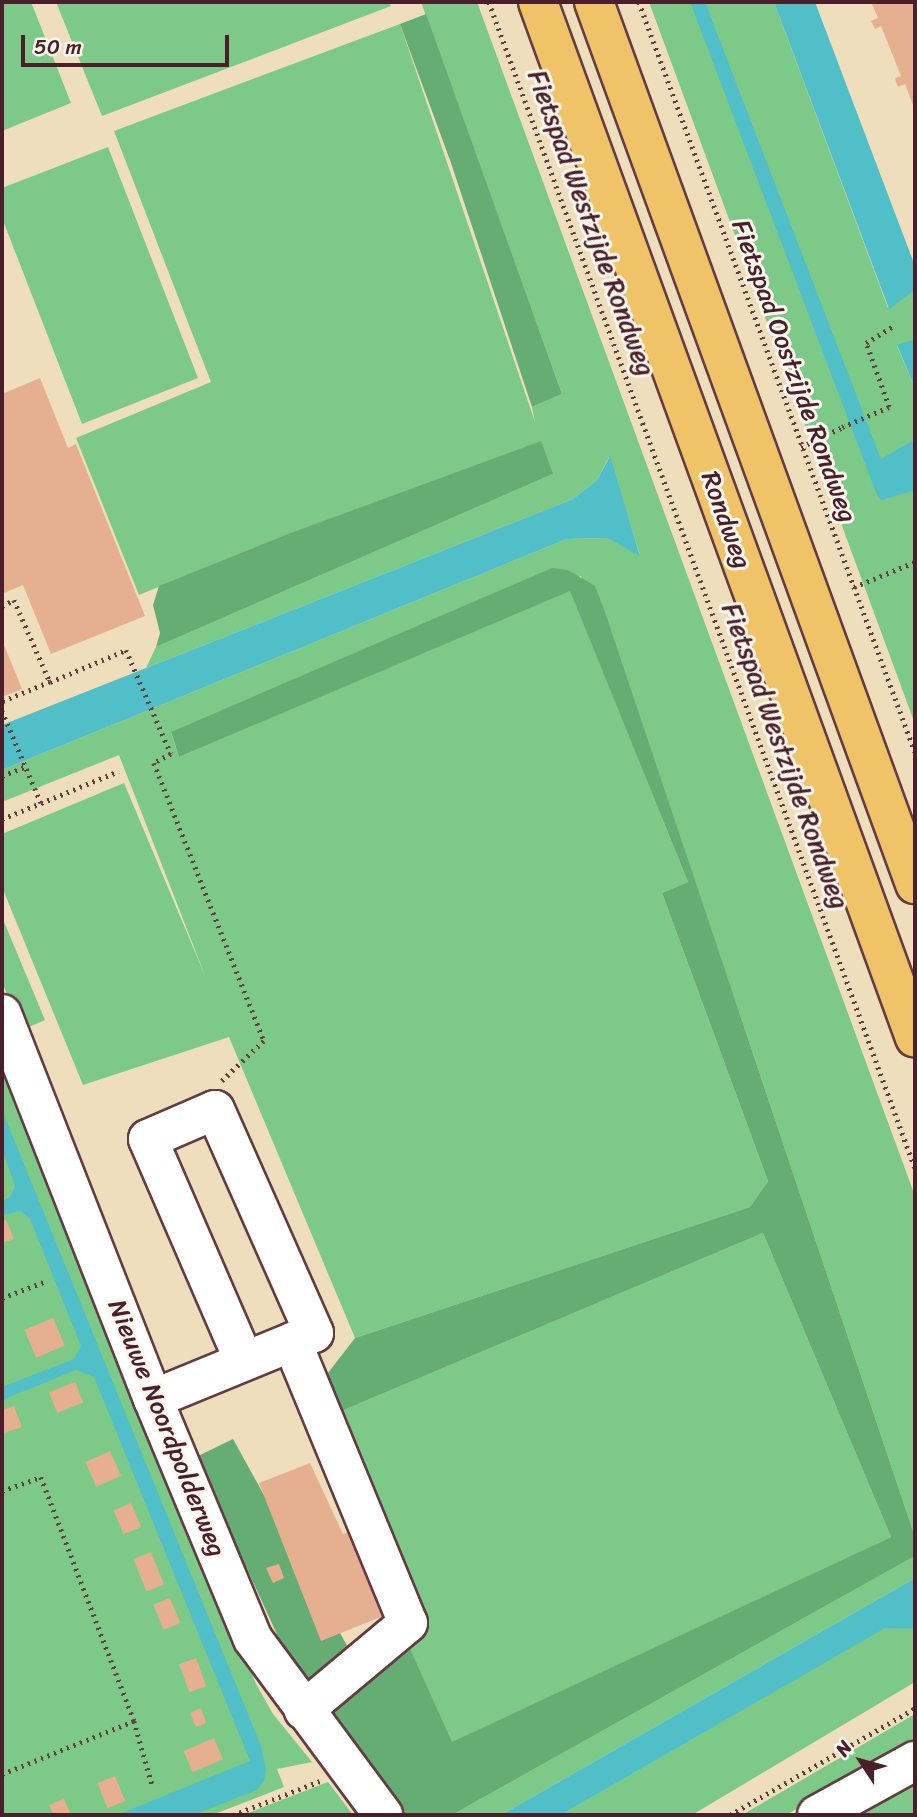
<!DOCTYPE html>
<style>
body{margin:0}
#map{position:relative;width:917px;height:1817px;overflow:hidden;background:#eedebc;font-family:Sriracha,sans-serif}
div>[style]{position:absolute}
.green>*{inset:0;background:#7dc987}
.forest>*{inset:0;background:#66ad74}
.water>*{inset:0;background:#51bfc7}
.building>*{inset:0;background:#e6b090;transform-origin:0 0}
.path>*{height:4.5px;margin-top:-2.25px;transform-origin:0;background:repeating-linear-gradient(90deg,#633c41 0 2px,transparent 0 7px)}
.roads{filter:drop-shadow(2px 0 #633c41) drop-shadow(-2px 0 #633c41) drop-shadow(0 2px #633c41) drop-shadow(0 -2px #633c41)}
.minor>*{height:38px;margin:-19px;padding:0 19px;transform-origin:19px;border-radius:19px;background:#fff}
.highway>*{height:38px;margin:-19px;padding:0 19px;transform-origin:19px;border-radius:19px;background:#f0c369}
span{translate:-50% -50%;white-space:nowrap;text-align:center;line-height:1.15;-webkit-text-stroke:6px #fbf7ec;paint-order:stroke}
.street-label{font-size:26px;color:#4a1f2b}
.frame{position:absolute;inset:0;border:4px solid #4a1f2b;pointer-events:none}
.north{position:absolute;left:826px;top:1726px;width:70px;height:70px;-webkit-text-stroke:5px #fbf7ec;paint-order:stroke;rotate:306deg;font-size:19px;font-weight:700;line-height:28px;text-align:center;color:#4a1f2b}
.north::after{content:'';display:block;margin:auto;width:24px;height:32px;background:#4a1f2b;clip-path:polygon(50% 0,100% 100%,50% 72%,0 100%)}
.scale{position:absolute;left:21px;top:35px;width:208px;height:32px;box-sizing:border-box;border:4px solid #4a1f2b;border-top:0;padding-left:9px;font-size:21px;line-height:24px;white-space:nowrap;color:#4a1f2b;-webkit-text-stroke:5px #fbf7ec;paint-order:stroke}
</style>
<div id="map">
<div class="green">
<i style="clip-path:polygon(2px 2px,31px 2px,71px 103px,2px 131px)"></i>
<i style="clip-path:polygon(56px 2px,389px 2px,391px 6px,102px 116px)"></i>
<i style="clip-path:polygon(421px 2px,477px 2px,915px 1196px,915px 1537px,739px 1012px,581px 576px,171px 733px,179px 757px,570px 590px,688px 882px,662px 893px,768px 1181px,750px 1207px,355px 1338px,229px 1037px,83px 1085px,2px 887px,2px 834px,124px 783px,206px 978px,119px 755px,2px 802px,2px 770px,567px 539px,607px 538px,640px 555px,609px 457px,597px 480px,573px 499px,146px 668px,156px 647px,553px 474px,280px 537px,139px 595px,76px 438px,211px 382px,114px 131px,400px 24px,535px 422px,532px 407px,562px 394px)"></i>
<i style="clip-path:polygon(649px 2px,774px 2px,888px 308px,915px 290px,915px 339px,897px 346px,915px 388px,915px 439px,881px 460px,915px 490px,915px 724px)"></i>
<i style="clip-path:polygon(108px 147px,198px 378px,82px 424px,2px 218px,2px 188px)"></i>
<i style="clip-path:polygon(2px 917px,45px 1020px,22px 1030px,2px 982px)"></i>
<i style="clip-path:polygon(2px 1059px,256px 1684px,273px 1714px,312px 1762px,277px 1769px,284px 1787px,212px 1815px,2px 1815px)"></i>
<i style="clip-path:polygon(763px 1233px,891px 1537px,451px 1743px,392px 1609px,332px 1415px)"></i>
<i style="clip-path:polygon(915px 1556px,915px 1578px,501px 1815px,452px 1815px)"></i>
<i style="clip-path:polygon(885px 1627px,915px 1629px,915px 1682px,692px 1815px,561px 1815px)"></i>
<i style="clip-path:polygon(915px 1714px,915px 1741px,786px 1815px,742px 1815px)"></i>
<i style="clip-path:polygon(915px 1779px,915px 1815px,855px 1815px)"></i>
<i style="clip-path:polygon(328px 1782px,353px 1815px,243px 1815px)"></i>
</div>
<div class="forest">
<i style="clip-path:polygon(426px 14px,562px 394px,532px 407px,451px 163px,400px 24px)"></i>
<i style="clip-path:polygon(541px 441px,553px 474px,156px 647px,160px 633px,153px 605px,159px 586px,280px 537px)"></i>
<i style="clip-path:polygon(552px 568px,568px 570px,595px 586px,605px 612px,915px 1537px,915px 1556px,452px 1815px,398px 1815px,313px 1721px,406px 1640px,452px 1742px,891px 1537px,763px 1233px,332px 1415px,321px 1382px,355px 1338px,750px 1207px,768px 1181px,662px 893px,688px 882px,570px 591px,179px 757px,171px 732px)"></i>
<i style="clip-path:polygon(233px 1439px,350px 1651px,307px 1685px,290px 1663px,196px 1457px)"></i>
</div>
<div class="water">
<i style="clip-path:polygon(690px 2px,705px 2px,881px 459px,915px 439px,915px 490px,882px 500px,877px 495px)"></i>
<i style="clip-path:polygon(774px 2px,815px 2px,915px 266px,915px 290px,889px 309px)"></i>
<i style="clip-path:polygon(915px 339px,915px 388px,897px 345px)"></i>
<i style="clip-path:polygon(610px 456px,640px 556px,607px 538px,567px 539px,2px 770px,2px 725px,573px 499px,597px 480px)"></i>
<i style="clip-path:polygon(2px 1110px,261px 1746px,266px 1770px,264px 1781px,257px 1790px,193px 1815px,117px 1815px,250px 1761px,94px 1377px,76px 1370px,2px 1400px,2px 1387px,74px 1359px,81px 1346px,30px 1219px,21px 1211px,2px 1215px,2px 1201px,10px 1197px,15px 1186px,2px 1149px)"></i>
<i style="clip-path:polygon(915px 1578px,915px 1629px,885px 1628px,561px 1815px,501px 1815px)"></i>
</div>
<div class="building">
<i style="clip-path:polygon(871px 2px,915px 2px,915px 110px,905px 84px,898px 87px,896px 82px,895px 78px,901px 76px,881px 26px,875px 29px,871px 21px,878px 18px)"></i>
<i style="clip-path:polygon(40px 378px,68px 448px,76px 444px,145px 616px,51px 654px,23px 585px,2px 594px,2px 394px)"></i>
<i style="clip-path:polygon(2px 640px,22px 689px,2px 697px)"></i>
<i style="clip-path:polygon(6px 1220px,14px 1239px,2px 1243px,2px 1222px)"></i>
<i style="left:53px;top:1318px;width:30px;height:31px;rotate:67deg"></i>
<i style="left:75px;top:1382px;width:22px;height:28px;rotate:68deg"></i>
<i style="clip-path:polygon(14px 1406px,22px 1427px,4px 1433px,2px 1410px)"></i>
<i style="left:110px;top:1451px;width:27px;height:27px;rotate:66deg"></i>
<i style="clip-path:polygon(310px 1463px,343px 1534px,358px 1528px,393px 1612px,321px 1641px,259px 1483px)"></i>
<i style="left:131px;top:1503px;width:26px;height:19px;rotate:67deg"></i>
<i style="left:151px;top:1552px;width:35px;height:19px;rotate:68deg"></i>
<i style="clip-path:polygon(279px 1564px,284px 1578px,273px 1583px,266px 1568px)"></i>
<i style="left:170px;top:1598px;width:27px;height:18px;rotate:68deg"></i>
<i style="left:196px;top:1658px;width:30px;height:18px;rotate:70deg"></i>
<i style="clip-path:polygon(201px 1708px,206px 1723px,196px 1727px,190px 1713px)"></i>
<i style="left:214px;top:1738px;width:23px;height:33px;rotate:67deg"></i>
<i style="left:115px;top:1776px;width:27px;height:19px;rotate:68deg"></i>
<i style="clip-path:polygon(64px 1799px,71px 1815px,54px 1815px,49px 1805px)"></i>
</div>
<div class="path">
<i style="left:489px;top:2px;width:1241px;rotate:69.93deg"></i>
<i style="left:639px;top:2px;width:799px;rotate:69.8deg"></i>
<i style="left:842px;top:427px;width:51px;rotate:-23.1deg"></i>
<i style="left:889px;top:407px;width:68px;rotate:-109.8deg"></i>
<i style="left:866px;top:343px;width:31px;rotate:-32deg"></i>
<i style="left:801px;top:447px;width:49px;rotate:-25.5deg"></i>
<i style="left:854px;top:587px;width:66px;rotate:-22.3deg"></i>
<i style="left:2px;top:606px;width:13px;rotate:-27deg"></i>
<i style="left:14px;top:600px;width:90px;rotate:66.3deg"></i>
<i style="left:50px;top:682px;width:52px;rotate:157.4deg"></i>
<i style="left:50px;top:682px;width:82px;rotate:-22.8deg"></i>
<i style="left:126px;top:650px;width:113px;rotate:66.6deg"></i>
<i style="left:171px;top:754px;width:19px;rotate:152deg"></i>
<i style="left:154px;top:763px;width:299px;rotate:68.4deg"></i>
<i style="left:264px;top:1041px;width:58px;rotate:136.4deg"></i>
<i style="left:2px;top:711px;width:100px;rotate:67deg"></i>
<i style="left:2px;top:776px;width:24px;rotate:-22deg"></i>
<i style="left:2px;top:819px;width:126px;rotate:-22.3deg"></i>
<i style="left:2px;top:1298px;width:47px;rotate:-21.1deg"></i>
<i style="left:2px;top:1491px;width:41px;rotate:-19.7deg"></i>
<i style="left:41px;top:1477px;width:261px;rotate:69.1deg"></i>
<i style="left:134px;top:1721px;width:66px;rotate:74.1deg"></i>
<i style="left:2px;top:1774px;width:142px;rotate:-21.9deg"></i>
<i style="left:233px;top:1815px;width:93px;rotate:-21.3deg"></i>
<i style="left:730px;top:1815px;width:214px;rotate:-30deg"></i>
</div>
<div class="roads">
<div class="minor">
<i style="left:2px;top:1014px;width:414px;rotate:68.6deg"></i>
<i style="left:153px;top:1399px;width:260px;rotate:67.4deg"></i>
<i style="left:253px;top:1639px;width:219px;rotate:53.5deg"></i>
<i style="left:292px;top:1342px;width:304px;rotate:67.6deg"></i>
<i style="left:408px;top:1623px;width:136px;rotate:140.1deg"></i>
<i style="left:153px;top:1399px;width:174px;rotate:-22.3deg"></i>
<i style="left:314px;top:1333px;width:244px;rotate:-113.9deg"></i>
<i style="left:215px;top:1110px;width:73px;rotate:156.6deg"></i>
<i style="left:148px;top:1139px;width:242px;rotate:66.6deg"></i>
<i style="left:817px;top:1815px;width:112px;rotate:-28.9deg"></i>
</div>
<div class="highway">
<i style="left:538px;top:2px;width:1102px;rotate:70deg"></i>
<i style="left:594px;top:2px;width:939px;rotate:70deg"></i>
</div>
</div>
<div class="street-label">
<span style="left:591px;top:223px;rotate:70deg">Fietspad Westzijde Rondweg</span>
<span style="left:794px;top:371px;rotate:70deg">Fietspad Oostzijde Rondweg</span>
<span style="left:726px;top:520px;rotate:70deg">Rondweg</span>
<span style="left:785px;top:756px;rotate:70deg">Fietspad Westzijde Rondweg</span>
<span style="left:167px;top:1428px;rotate:68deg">Nieuwe Noordpolderweg</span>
</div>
<div class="frame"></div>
<div class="north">N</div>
<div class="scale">50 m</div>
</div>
